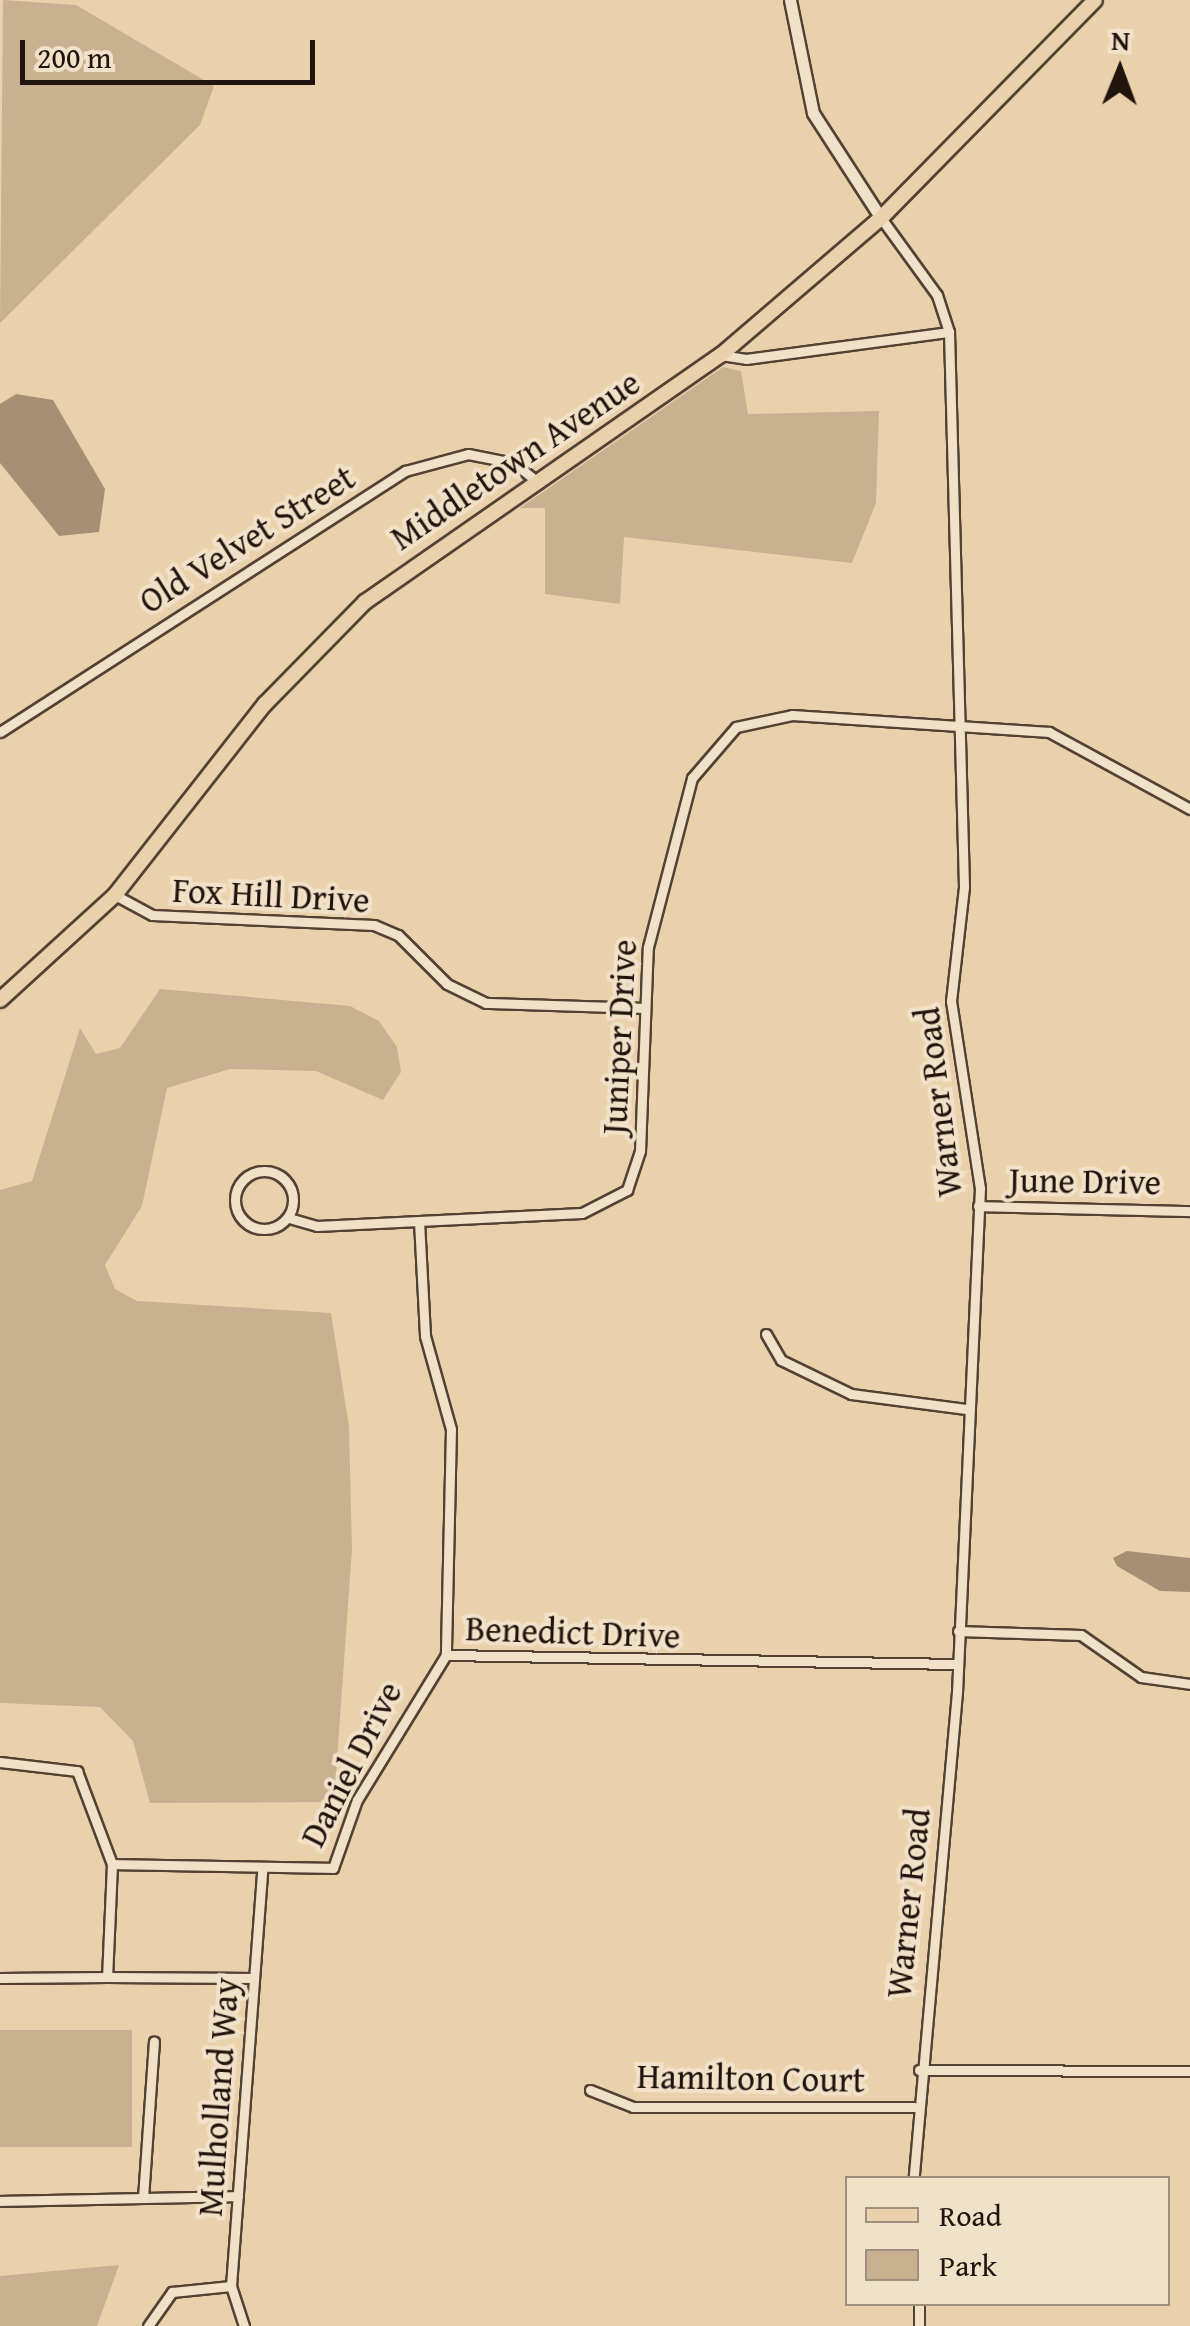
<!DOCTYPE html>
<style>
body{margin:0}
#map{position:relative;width:1190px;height:2326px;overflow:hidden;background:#e9d1ab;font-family:"Gentium Book Plus",serif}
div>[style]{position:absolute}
.green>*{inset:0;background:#c7b190;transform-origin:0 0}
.water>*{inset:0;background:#a59075}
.roads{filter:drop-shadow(2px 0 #534234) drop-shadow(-2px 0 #534234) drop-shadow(0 2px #534234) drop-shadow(0 -2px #534234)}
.minor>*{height:9px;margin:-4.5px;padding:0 4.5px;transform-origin:4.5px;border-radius:4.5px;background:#f1e1c8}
.minor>.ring{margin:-4.5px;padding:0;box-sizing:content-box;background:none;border:9px solid #f1e1c8;border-radius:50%}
.tertiary>*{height:11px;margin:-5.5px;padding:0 5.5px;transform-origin:5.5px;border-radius:5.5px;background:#f1e1c8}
.primary>*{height:14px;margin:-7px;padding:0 7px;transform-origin:7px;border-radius:7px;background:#e9d1ab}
span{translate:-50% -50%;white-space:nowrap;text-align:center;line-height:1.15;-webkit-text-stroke:8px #f1e1c8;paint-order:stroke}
.street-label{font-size:35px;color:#21130d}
.legend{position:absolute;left:845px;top:2176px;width:325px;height:130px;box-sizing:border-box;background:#f1e1c8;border:2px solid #9e8f7d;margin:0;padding:12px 18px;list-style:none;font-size:30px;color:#21130d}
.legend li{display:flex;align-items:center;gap:20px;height:50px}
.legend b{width:50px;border:2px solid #9e8f7d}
.north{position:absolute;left:1070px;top:20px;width:100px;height:100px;-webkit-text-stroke:8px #f1e1c8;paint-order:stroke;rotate:1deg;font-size:28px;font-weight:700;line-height:40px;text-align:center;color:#21130d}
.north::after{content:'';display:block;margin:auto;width:35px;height:45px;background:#21130d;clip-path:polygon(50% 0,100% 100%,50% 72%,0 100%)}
.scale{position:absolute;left:20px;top:40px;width:295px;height:45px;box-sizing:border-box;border:5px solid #21130d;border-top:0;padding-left:12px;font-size:30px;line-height:35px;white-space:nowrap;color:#21130d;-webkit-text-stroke:8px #f1e1c8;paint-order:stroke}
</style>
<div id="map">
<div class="green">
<i style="clip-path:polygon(3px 0,76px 5px,214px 86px,200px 125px,0 323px)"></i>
<i style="clip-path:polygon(723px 367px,741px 371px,748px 414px,879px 411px,876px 503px,852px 563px,624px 537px,620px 604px,545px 594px,545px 508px,520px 508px)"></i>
<i style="clip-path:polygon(160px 989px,350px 1006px,379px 1021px,397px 1047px,401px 1072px,383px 1100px,316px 1071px,230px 1069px,167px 1088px,142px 1206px,105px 1265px,115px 1289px,137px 1301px,331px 1313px,349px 1427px,352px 1549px,334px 1802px,150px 1803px,133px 1741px,100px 1707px,0 1703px,0 1190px,32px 1181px,80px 1028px,96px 1054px,120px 1048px)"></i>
<i style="left:0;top:2030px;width:132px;height:117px"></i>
<i style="clip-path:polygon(119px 2265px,97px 2326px,0 2326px,0 2276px)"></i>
</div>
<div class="water">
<i style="clip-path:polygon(16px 394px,53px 400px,105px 489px,99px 532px,59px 536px,0 463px,0 404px)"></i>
<i style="clip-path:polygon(1127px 1551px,1190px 1558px,1190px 1592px,1160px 1591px,1117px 1566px,1113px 1558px)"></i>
</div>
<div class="roads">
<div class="minor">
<i style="left:881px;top:218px;width:95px;rotate:54deg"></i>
<i style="left:937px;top:295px;width:39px;rotate:72deg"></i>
<i style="left:949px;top:332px;width:555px;rotate:88.45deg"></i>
<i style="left:964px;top:887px;width:115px;rotate:96.5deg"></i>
<i style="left:951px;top:1001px;width:189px;rotate:81.2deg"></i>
<i style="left:980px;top:1188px;width:505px;rotate:92.61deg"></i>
<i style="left:957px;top:1692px;width:488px;rotate:95.1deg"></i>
<i style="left:721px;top:355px;width:25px;rotate:9deg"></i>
<i style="left:746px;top:359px;width:205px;rotate:-7.6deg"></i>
<i style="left:0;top:732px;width:482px;rotate:-32.8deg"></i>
<i style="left:405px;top:471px;width:65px;rotate:-15.1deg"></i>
<i style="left:468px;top:454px;width:47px;rotate:11.1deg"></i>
<i style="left:514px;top:463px;width:28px;rotate:39deg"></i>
<i style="left:115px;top:895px;width:42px;rotate:28.4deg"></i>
<i style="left:152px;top:915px;width:222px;rotate:2.6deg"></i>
<i style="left:374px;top:925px;width:26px;rotate:23deg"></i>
<i style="left:398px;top:935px;width:69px;rotate:45deg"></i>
<i style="left:447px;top:984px;width:43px;rotate:26deg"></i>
<i style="left:486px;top:1003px;width:155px;rotate:1.8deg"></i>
<i class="ring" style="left:235px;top:1171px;width:49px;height:49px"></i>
<i style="left:978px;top:1206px;width:212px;rotate:1.4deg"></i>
<i style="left:289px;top:1218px;width:29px;rotate:16deg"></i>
<i style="left:317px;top:1226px;width:265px;rotate:-2.8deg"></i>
<i style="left:582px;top:1213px;width:51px;rotate:-27.1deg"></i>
<i style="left:627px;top:1190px;width:41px;rotate:-71.6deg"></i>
<i style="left:640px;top:1151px;width:204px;rotate:-87.8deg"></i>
<i style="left:648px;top:947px;width:175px;rotate:-75.4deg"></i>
<i style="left:692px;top:778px;width:67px;rotate:-49.2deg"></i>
<i style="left:736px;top:727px;width:57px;rotate:-12.1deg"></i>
<i style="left:792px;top:715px;width:258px;rotate:3.8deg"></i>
<i style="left:1049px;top:732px;width:161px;rotate:28.6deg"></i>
<i style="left:419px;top:1221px;width:115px;rotate:87deg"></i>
<i style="left:425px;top:1336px;width:97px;rotate:74.4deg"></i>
<i style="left:451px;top:1429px;width:226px;rotate:91.3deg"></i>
<i style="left:446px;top:1655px;width:512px;rotate:1.01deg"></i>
<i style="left:766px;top:1334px;width:30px;rotate:60deg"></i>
<i style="left:781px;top:1360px;width:78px;rotate:25.9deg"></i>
<i style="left:851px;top:1394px;width:116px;rotate:7.4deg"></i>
<i style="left:958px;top:1631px;width:123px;rotate:1.9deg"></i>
<i style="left:1081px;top:1635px;width:73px;rotate:35deg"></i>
<i style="left:1141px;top:1677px;width:49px;rotate:8.1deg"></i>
<i style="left:0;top:1762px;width:78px;rotate:6.7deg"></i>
<i style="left:77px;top:1771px;width:99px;rotate:69.4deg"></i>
<i style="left:112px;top:1864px;width:113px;rotate:92.5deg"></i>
<i style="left:107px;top:1977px;width:107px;rotate:179.5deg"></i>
<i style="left:112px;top:1864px;width:221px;rotate:1deg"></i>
<i style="left:333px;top:1868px;width:72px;rotate:-70.6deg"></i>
<i style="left:357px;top:1800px;width:170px;rotate:-58.5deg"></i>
<i style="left:107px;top:1977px;width:147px;rotate:0.4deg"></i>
<i style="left:919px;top:2070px;width:271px;rotate:0.2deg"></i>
<i style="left:590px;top:2090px;width:46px;rotate:21.6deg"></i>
<i style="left:633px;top:2107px;width:281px"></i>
<i style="left:143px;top:2198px;width:157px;rotate:-86deg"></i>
<i style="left:0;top:2201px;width:238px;rotate:-1.2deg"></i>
<i style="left:919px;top:2304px;width:22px;rotate:90deg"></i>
<i style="left:148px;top:2326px;width:42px;rotate:-54.8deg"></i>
<i style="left:172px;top:2292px;width:59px;rotate:-5.8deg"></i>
<i style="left:244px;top:2326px;width:42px;rotate:-108deg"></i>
<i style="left:231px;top:2286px;width:417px;rotate:-85.7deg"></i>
</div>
<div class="tertiary">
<i style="left:790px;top:0;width:115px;rotate:78.5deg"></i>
<i style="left:813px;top:113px;width:125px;rotate:57.1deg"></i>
</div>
<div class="primary">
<i style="left:0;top:1000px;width:156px;rotate:-42.4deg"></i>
<i style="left:115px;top:895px;width:243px;rotate:-51.9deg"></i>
<i style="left:265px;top:704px;width:143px;rotate:-45.6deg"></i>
<i style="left:365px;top:602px;width:433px;rotate:-34.8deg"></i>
<i style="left:721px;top:355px;width:211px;rotate:-40.6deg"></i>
<i style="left:881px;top:218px;width:305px;rotate:-45.5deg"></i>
</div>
</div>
<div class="street-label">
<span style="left:515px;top:460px;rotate:-34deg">Middletown Avenue</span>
<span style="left:247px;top:539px;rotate:-32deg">Old Velvet Street</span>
<span style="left:271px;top:895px;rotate:3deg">Fox Hill Drive</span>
<span style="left:619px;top:1037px;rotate:-87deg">Juniper Drive</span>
<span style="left:938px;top:1102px;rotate:-97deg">Warner Road</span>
<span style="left:1085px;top:1181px;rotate:1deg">June Drive</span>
<span style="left:573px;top:1632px;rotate:2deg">Benedict Drive</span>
<span style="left:351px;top:1764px;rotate:-63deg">Daniel Drive</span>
<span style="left:908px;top:1903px;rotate:-84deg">Warner Road</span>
<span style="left:751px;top:2078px;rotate:1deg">Hamilton Court</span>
<span style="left:218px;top:2097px;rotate:-86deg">Mulholland Way</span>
</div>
<ul class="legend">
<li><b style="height:12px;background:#e9d1ab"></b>Road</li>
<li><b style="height:28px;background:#c7b190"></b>Park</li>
</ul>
<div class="north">N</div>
<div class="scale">200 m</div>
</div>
